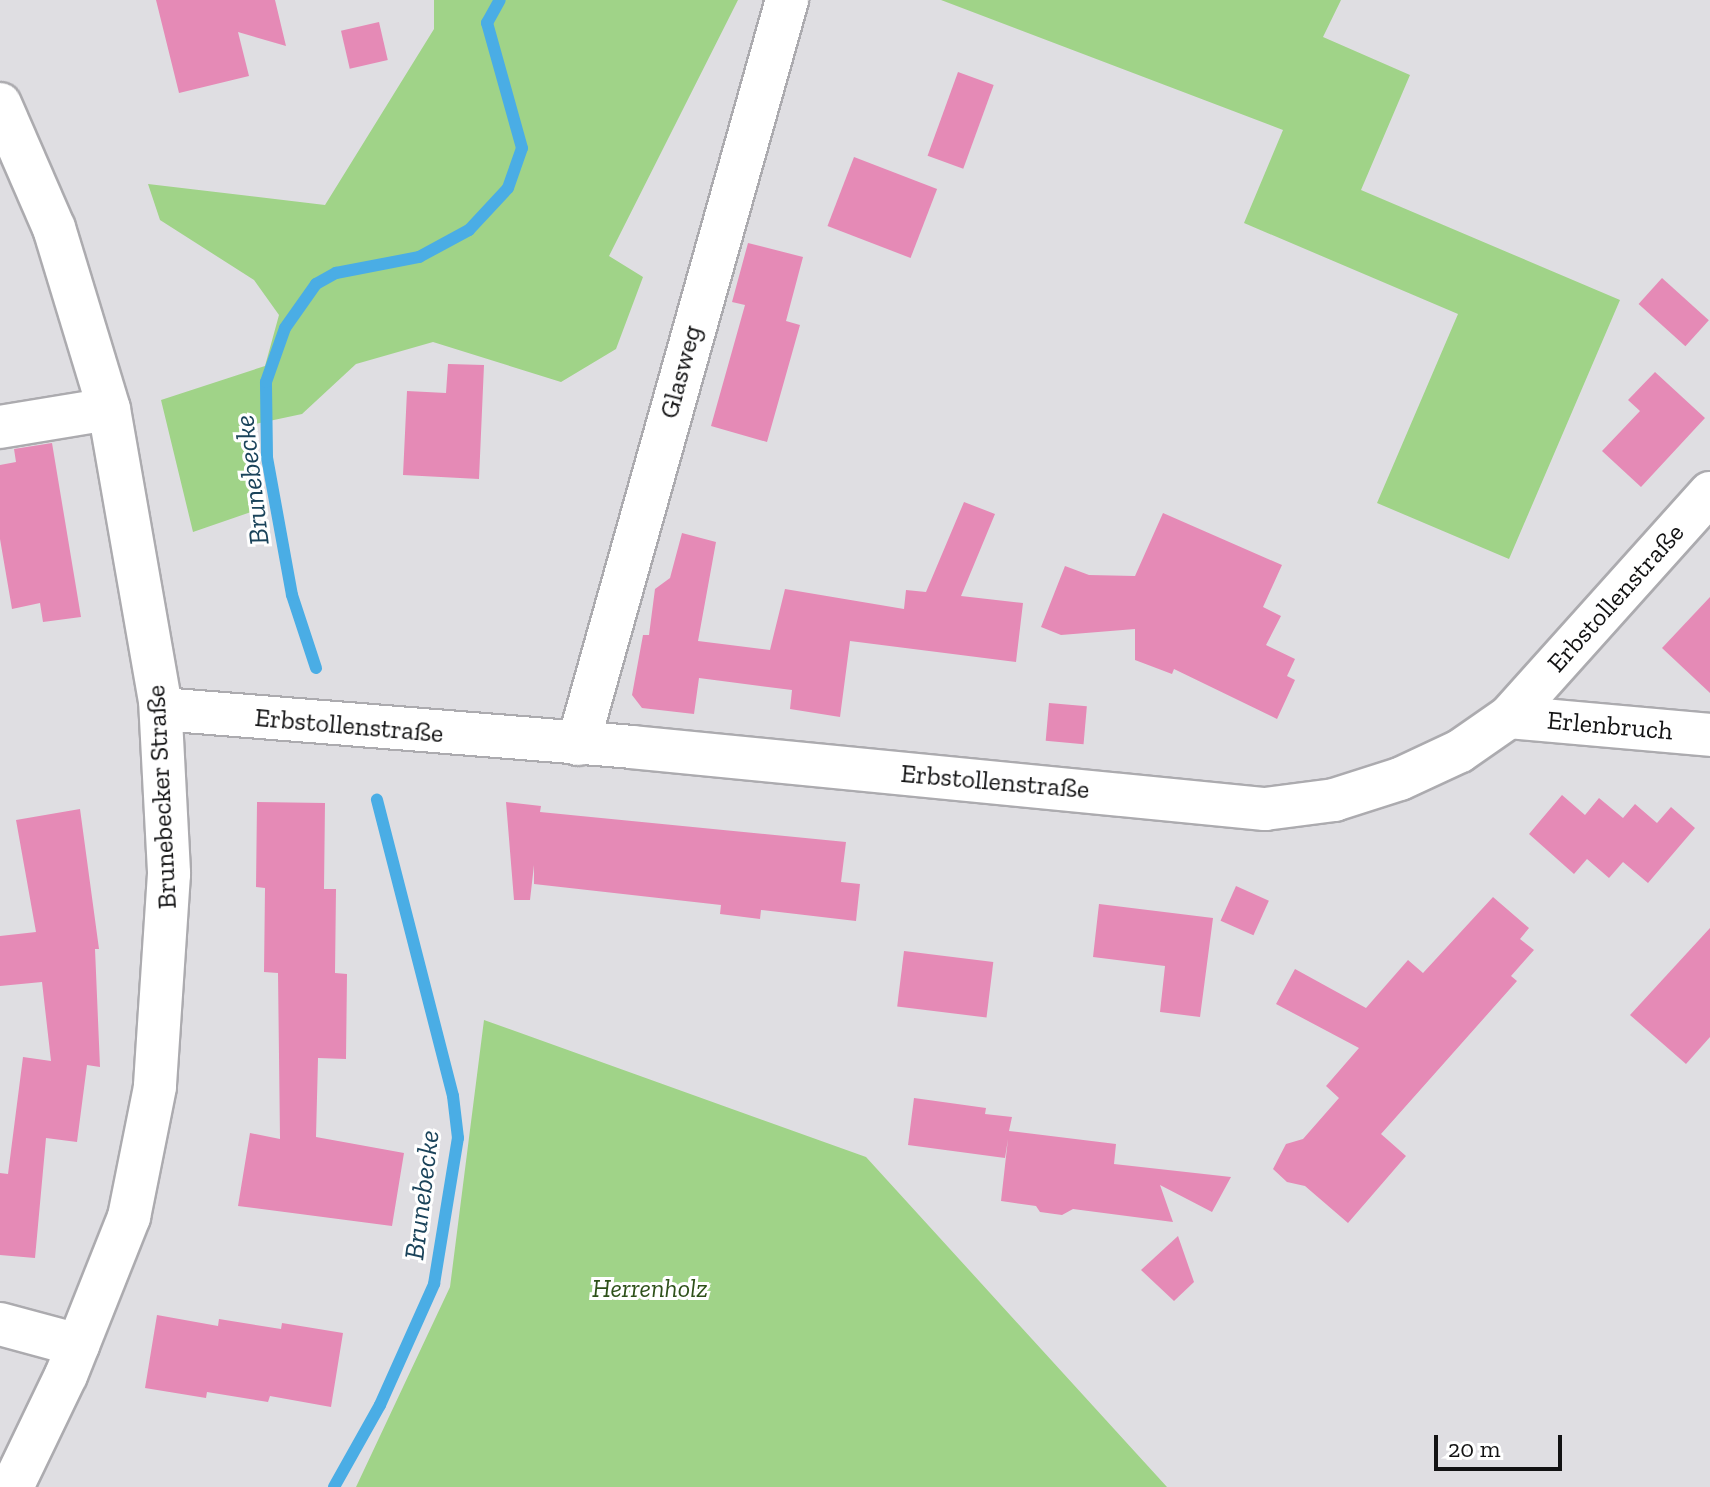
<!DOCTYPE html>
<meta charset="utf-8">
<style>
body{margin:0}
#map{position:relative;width:1710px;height:1487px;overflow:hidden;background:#dfdee2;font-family:"Zilla Slab",serif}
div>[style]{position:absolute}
.green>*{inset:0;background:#a0d388}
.stream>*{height:12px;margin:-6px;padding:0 6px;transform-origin:6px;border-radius:6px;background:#4aade5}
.building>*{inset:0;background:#e58ab6;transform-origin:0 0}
.roads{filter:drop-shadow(2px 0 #acabaf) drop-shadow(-2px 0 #acabaf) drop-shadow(0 2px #acabaf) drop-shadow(0 -2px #acabaf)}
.minor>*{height:42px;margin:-21px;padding:0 21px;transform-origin:21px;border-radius:21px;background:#fff}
span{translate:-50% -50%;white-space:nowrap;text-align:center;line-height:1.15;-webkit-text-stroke:6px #fff;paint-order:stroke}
.street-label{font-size:26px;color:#121213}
.park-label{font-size:26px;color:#2e511a;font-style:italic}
.water-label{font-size:28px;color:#1a435a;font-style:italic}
.scale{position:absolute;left:1434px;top:1435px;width:128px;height:36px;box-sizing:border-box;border:4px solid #121213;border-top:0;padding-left:10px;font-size:24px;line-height:28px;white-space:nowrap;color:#121213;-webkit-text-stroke:6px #fff;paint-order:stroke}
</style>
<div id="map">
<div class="green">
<i style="clip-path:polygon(434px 0,738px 0,609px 256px,643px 277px,616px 349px,561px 382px,433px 342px,356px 364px,302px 414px,255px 424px,251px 512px,193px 532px,161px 400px,265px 366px,279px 315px,254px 280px,160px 220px,148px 184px,325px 205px,434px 29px)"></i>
<i style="clip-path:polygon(941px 0,1341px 0,1323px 37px,1410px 75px,1361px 190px,1620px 300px,1509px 559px,1377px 503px,1458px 314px,1244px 223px,1283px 130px)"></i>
<i style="clip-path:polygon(484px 1020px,866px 1157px,1167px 1487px,356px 1487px,450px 1287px)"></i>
</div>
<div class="stream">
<i style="left:316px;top:668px;width:77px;rotate:-108.2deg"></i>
<i style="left:292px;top:595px;width:140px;rotate:-100.3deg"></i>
<i style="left:267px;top:457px;width:75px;rotate:-90.8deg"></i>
<i style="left:266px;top:382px;width:57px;rotate:-70.6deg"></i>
<i style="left:285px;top:328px;width:54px;rotate:-54.8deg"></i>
<i style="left:316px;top:284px;width:23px;rotate:-29deg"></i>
<i style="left:336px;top:273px;width:85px;rotate:-10.9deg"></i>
<i style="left:419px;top:257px;width:57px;rotate:-28.4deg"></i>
<i style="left:469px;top:230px;width:57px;rotate:-47.1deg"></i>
<i style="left:508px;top:188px;width:42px;rotate:-70.7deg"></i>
<i style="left:522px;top:148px;width:130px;rotate:-105.6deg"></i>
<i style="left:487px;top:23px;width:26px;rotate:-61deg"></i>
<i style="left:334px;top:1487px;width:94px;rotate:-60.7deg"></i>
<i style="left:380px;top:1405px;width:133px;rotate:-65.9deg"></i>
<i style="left:434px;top:1284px;width:148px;rotate:-80.7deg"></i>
<i style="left:458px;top:1138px;width:42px;rotate:-96.8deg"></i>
<i style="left:453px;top:1096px;width:306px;rotate:-104.4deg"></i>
</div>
<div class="building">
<i style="clip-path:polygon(156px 0,275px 0,286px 46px,238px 32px,249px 76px,179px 93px)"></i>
<i style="left:379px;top:22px;width:39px;height:39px;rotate:77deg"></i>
<i style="left:958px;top:72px;width:38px;height:89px;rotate:20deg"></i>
<i style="left:854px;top:157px;width:89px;height:74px;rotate:21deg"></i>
<i style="clip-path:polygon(748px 243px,803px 257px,786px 321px,800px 325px,767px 442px,711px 426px,745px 305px,732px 302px)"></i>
<i style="left:1662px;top:278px;width:63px;height:35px;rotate:42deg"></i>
<i style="clip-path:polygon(448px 364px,484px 365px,479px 479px,403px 475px,407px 391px,446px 393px)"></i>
<i style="clip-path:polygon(1655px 372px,1705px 418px,1641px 487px,1602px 451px,1640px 411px,1628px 400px)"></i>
<i style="clip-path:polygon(52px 443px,81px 617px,43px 622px,40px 603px,12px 609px,0 539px,0 465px,16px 462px,14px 449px)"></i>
<i style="clip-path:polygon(964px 502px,995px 514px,961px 596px,1023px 603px,1016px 662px,850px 641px,840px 717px,790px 709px,792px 690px,699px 678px,694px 714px,642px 708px,632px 695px,643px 635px,649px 635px,655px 589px,670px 578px,682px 533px,716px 542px,698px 641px,770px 650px,785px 589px,904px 609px,906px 590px,926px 592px)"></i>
<i style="clip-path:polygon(1163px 513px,1282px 565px,1263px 607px,1281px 616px,1266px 645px,1295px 659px,1287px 676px,1295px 680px,1277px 719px,1174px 669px,1172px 674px,1135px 660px,1135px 629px,1061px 635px,1041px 627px,1065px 566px,1089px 575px,1135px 576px)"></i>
<i style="clip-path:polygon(1710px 597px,1710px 693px,1662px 648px)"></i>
<i style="left:1049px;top:703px;width:38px;height:38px;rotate:5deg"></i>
<i style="clip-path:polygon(1562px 795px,1585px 815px,1599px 798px,1623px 818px,1635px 804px,1657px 823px,1671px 807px,1695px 828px,1648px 883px,1623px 862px,1609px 878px,1587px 859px,1574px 874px,1529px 834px)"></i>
<i style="clip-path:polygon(257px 802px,325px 803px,324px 889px,336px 889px,335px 973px,347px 974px,346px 1059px,318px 1058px,316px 1137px,404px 1153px,392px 1226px,238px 1206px,250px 1133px,280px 1139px,278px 973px,264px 972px,265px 888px,256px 887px)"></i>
<i style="clip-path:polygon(506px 802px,541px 806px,540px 812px,846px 842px,841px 882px,860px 884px,856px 921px,761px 910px,760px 919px,720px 914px,721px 905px,534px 884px,534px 865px,530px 900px,514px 900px)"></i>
<i style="clip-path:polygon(80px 809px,99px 949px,95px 949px,100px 1067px,87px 1065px,77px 1142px,46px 1138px,35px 1258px,0 1255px,0 1173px,8px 1174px,23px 1057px,51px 1061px,42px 982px,0 986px,0 936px,36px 932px,16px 820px)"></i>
<i style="left:1236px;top:886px;width:36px;height:38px;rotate:24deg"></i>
<i style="clip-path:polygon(1493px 897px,1529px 928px,1520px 939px,1534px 950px,1511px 976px,1517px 981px,1381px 1134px,1406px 1156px,1348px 1223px,1305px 1186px,1287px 1182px,1273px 1169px,1286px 1144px,1303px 1139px,1339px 1098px,1326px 1086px,1359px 1048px,1276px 1004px,1295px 969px,1366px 1008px,1408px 960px,1423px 973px)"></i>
<i style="clip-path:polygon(1099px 904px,1213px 918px,1200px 1017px,1160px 1012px,1165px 966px,1093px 957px)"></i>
<i style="clip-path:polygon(1710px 928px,1710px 1037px,1686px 1064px,1630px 1015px)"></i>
<i style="left:904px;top:951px;width:90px;height:56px;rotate:7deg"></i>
<i style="clip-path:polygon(914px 1098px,986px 1108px,985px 1114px,1012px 1117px,1009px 1131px,1116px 1144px,1114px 1164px,1231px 1177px,1212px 1212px,1160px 1185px,1173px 1222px,1073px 1209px,1062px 1215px,1040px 1212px,1036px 1206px,1001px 1201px,1008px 1139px,1005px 1158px,908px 1145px)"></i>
<i style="clip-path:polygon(1178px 1236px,1194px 1282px,1174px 1301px,1141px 1270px)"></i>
<i style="clip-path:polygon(157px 1315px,218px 1326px,219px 1319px,281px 1329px,282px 1323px,343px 1333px,331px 1407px,270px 1396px,268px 1402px,207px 1392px,206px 1398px,145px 1388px)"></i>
</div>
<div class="roads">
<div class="minor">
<i style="left:0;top:104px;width:135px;rotate:66.5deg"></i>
<i style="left:54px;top:228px;width:189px;rotate:73.1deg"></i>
<i style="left:109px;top:409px;width:295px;rotate:80.1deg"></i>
<i style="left:160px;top:700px;width:174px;rotate:87deg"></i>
<i style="left:169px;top:874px;width:213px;rotate:93.8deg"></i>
<i style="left:155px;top:1087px;width:133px;rotate:101.3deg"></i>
<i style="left:129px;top:1217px;width:170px;rotate:111.7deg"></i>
<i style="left:66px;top:1375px;width:124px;rotate:115.7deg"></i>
<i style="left:0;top:427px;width:110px;rotate:-9.4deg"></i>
<i style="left:161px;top:709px;width:472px;rotate:4.6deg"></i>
<i style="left:631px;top:747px;width:637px;rotate:5.59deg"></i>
<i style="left:1265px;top:809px;width:70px;rotate:-7.4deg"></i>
<i style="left:1334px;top:800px;width:69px;rotate:-17.7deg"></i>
<i style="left:1400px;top:779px;width:66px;rotate:-25deg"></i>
<i style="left:1460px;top:751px;width:60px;rotate:-34.8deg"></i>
<i style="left:1509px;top:717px;width:301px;rotate:-48.1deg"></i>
<i style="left:1509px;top:717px;width:202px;rotate:5.1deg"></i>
<i style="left:578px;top:744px;width:773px;rotate:-74.31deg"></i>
<i style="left:0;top:1324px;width:81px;rotate:15.1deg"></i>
</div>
</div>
<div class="street-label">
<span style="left:681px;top:372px;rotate:-75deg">Glasweg</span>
<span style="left:1616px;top:598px;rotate:-48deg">Erbstollenstraße</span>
<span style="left:349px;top:726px;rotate:5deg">Erbstollenstraße</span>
<span style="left:1610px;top:726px;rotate:5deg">Erlenbruch</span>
<span style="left:995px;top:782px;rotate:5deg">Erbstollenstraße</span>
<span style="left:162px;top:797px;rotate:-93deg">Brunebecker Straße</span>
</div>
<div class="park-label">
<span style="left:650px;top:1289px">Herrenholz</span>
</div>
<div class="water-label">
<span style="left:252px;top:480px;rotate:-97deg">Brunebecke</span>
<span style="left:422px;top:1195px;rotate:-83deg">Brunebecke</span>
</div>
<div class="scale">20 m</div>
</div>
